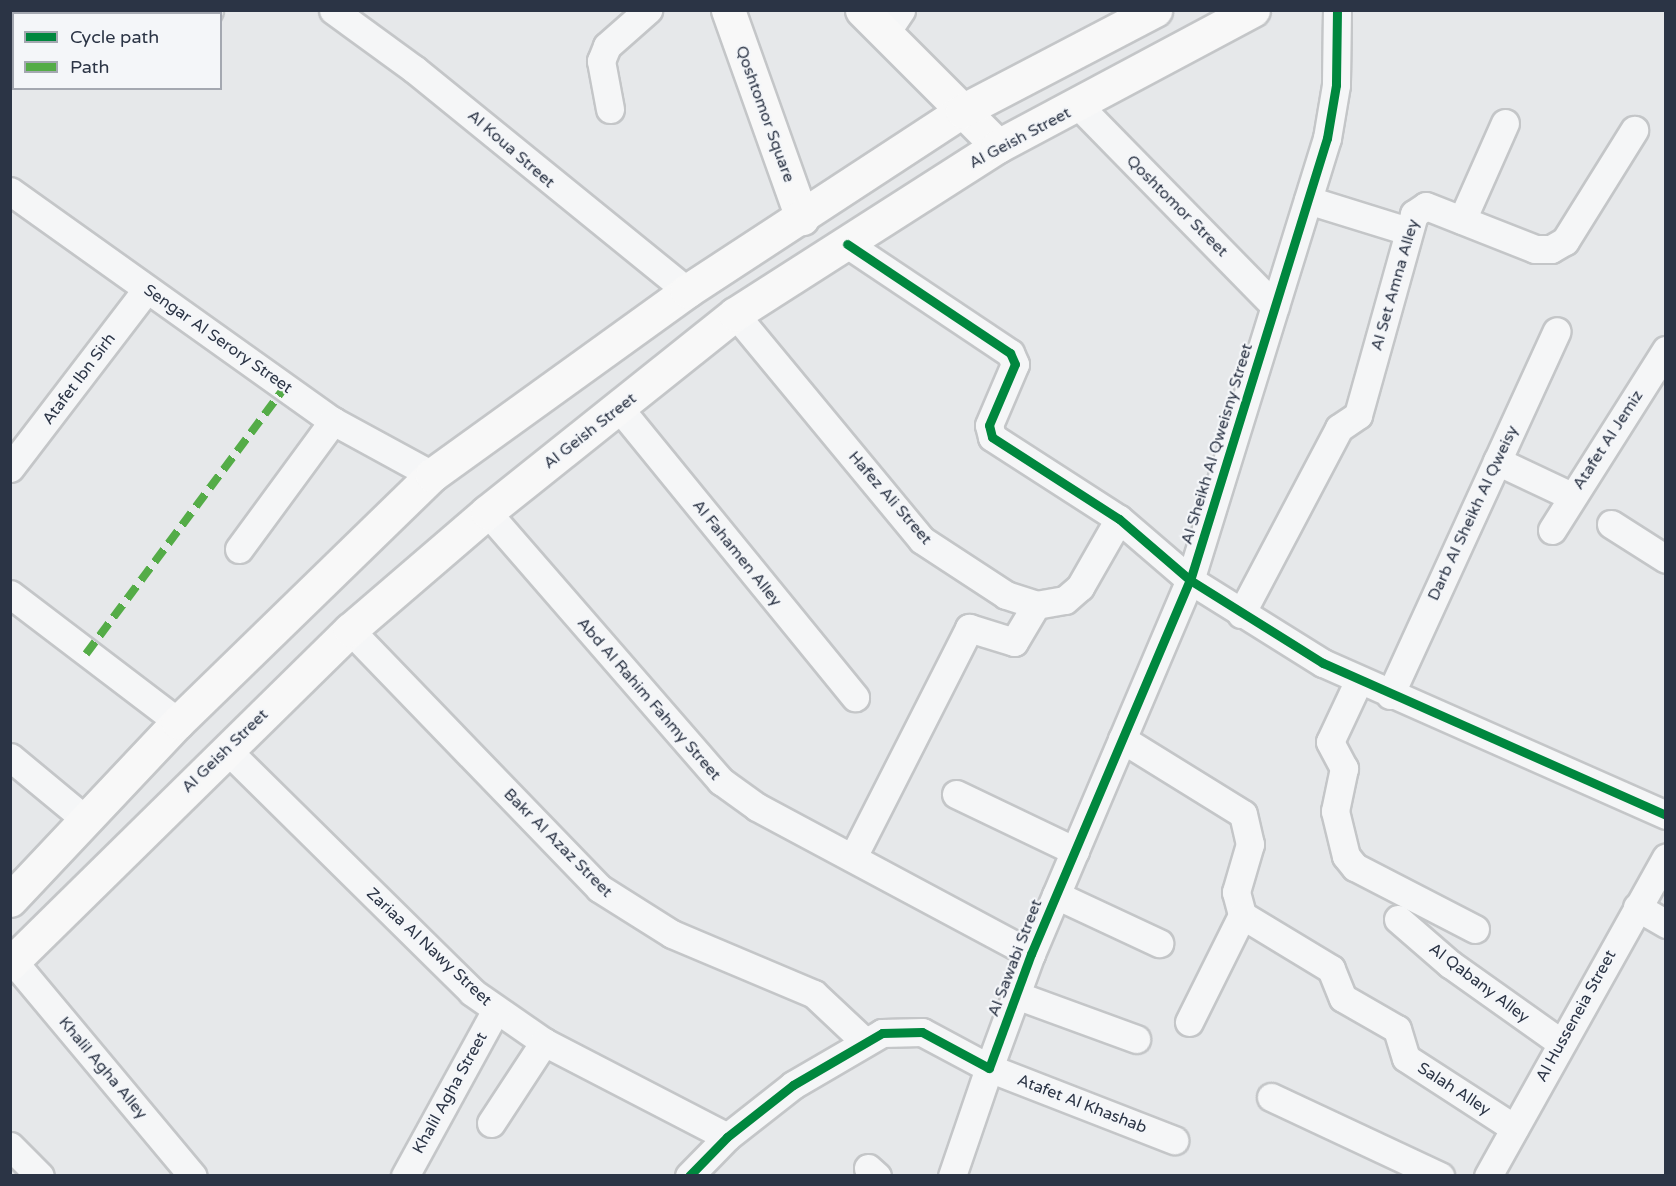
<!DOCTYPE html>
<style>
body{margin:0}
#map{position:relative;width:1676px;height:1186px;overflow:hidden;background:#e6e8ea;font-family:"Varela Round",sans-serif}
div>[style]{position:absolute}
.roads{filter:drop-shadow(2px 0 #c4c6c8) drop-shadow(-2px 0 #c4c6c8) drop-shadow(0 2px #c4c6c8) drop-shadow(0 -2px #c4c6c8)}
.minor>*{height:27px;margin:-13.5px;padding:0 13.5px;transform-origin:13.5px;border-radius:13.5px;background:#f5f6f7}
.secondary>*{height:33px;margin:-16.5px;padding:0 16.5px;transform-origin:16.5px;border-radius:16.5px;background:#f8f8f8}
.quiet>*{height:8px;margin-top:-4px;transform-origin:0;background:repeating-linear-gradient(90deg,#54ac47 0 15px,transparent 0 23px)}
.cycleway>*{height:9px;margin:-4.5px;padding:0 4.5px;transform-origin:4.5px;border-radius:4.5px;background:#00873e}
span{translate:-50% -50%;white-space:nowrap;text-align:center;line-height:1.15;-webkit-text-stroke:4.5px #f4f6f9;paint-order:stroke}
.street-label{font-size:16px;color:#2b3445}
.frame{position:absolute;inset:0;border:12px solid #2b3445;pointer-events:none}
.legend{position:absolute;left:12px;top:12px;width:210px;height:78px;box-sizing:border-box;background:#f4f6f9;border:2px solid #a4a8b1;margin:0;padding:8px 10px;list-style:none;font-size:18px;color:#2b3445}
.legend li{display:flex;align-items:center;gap:12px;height:30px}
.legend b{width:30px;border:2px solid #a4a8b1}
</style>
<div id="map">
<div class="roads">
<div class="minor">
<i style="left:333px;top:10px;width:100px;rotate:36.1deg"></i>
<i style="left:414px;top:69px;width:352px;rotate:39.1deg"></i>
<i style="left:1337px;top:10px;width:75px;rotate:90.8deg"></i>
<i style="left:1336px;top:85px;width:54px;rotate:99.6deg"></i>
<i style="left:1327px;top:138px;width:463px;rotate:107.2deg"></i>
<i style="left:1190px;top:580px;width:157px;rotate:32deg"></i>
<i style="left:1323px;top:663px;width:375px;rotate:23.9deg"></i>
<i style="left:207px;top:14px;width:4px;rotate:-63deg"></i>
<i style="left:887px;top:31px;width:25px;rotate:-56deg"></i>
<i style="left:1079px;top:106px;width:280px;rotate:45.6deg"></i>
<i style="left:610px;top:109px;width:49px;rotate:-100.6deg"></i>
<i style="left:601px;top:61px;width:16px;rotate:-68deg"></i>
<i style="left:607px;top:46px;width:55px;rotate:-41.3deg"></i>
<i style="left:10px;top:191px;width:397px;rotate:35.5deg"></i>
<i style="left:333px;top:421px;width:113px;rotate:28.6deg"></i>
<i style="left:1308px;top:200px;width:105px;rotate:17.2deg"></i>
<i style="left:1462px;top:220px;width:106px;rotate:-66.1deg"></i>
<i style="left:735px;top:314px;width:293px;rotate:50.4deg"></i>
<i style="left:922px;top:540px;width:100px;rotate:33.2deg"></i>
<i style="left:1006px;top:595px;width:32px;rotate:18deg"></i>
<i style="left:1036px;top:605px;width:29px;rotate:-10deg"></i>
<i style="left:1065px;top:600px;width:20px;rotate:-41deg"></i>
<i style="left:1080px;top:587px;width:78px;rotate:-60.2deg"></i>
<i style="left:620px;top:409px;width:372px;rotate:50.8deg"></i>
<i style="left:1497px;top:461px;width:82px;rotate:25.3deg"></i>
<i style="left:10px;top:468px;width:225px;rotate:-52.6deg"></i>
<i style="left:487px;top:512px;width:357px;rotate:49deg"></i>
<i style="left:721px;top:781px;width:44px;rotate:35.8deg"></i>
<i style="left:757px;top:807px;width:311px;rotate:28.2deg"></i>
<i style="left:1611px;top:524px;width:65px;rotate:32.5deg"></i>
<i style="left:1552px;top:530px;width:213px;rotate:-57.7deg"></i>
<i style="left:239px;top:549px;width:159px;rotate:-53.7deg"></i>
<i style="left:10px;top:594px;width:211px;rotate:37.3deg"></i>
<i style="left:1241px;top:614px;width:210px;rotate:-62.2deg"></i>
<i style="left:1339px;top:428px;width:23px;rotate:-34deg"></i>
<i style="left:1358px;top:415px;width:209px;rotate:-74.4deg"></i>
<i style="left:1414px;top:214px;width:14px;rotate:-34deg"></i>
<i style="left:1426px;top:206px;width:117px;rotate:21.5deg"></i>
<i style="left:1535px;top:249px;width:16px"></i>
<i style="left:1551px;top:249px;width:16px;rotate:-30deg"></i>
<i style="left:1565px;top:241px;width:131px;rotate:-58.1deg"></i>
<i style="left:350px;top:630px;width:359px;rotate:46deg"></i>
<i style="left:599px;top:888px;width:86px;rotate:32.2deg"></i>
<i style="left:672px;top:934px;width:154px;rotate:22.9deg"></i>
<i style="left:814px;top:994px;width:67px;rotate:43.2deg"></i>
<i style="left:1359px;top:680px;width:68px;rotate:115.1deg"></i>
<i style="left:1330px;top:742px;width:30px;rotate:62deg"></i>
<i style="left:1344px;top:768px;width:44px;rotate:101.8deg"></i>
<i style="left:1335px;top:811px;width:46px;rotate:76.3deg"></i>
<i style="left:1346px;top:856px;width:14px;rotate:51deg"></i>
<i style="left:1355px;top:867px;width:135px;rotate:27.3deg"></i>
<i style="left:1390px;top:695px;width:400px;rotate:-65.4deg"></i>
<i style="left:1122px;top:739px;width:142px;rotate:31.8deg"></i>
<i style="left:1243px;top:814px;width:31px;rotate:77deg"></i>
<i style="left:1250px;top:844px;width:50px;rotate:106.3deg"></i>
<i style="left:1236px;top:892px;width:24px;rotate:75deg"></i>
<i style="left:1242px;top:915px;width:104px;rotate:31.2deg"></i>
<i style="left:1331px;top:969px;width:31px;rotate:68deg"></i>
<i style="left:1343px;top:998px;width:62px;rotate:29.9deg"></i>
<i style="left:1397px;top:1029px;width:30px;rotate:73deg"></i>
<i style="left:1406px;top:1058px;width:129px;rotate:32.9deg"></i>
<i style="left:226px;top:749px;width:346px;rotate:44.6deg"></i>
<i style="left:472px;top:992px;width:88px;rotate:34.8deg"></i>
<i style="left:544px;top:1042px;width:206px;rotate:27.4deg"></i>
<i style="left:10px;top:757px;width:99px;rotate:39.7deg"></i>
<i style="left:956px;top:794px;width:132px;rotate:25.6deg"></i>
<i style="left:853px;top:857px;width:257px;rotate:-63.1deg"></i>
<i style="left:969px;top:628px;width:47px;rotate:17.3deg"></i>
<i style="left:1014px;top:642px;width:43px;rotate:-59.3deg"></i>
<i style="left:1056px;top:895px;width:114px;rotate:25deg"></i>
<i style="left:1637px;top:907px;width:34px;rotate:30deg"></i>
<i style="left:1398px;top:919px;width:69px;rotate:40.9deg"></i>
<i style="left:1450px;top:964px;width:136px;rotate:35.4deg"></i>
<i style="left:13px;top:961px;width:280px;rotate:50.1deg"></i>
<i style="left:1016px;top:995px;width:128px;rotate:20.1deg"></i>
<i style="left:1189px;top:1022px;width:119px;rotate:-63.6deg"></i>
<i style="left:1271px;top:1097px;width:187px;rotate:25.1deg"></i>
<i style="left:491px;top:1123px;width:97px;rotate:-56.8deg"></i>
<i style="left:10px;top:1146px;width:42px;rotate:45deg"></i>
<i style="left:868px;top:1168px;width:12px;rotate:42deg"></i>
<i style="left:405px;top:1176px;width:189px;rotate:-61.3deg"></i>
<i style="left:689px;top:1176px;width:54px;rotate:-45.7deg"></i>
<i style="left:727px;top:1137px;width:84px;rotate:-38.2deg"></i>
<i style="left:793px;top:1085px;width:103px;rotate:-30.3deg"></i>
<i style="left:882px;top:1033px;width:40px;rotate:-1.4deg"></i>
<i style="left:922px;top:1032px;width:76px;rotate:28.2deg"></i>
<i style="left:989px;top:1068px;width:121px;rotate:-69.8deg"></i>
<i style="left:1031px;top:954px;width:406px;rotate:-67deg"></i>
<i style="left:1190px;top:580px;width:94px;rotate:-139.3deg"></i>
<i style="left:1119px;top:519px;width:151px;rotate:-147.2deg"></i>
<i style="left:992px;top:437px;width:12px;rotate:-104deg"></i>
<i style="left:989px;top:425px;width:66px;rotate:-66.9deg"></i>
<i style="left:1015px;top:364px;width:12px;rotate:-114deg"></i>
<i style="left:1010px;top:353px;width:196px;rotate:-146.2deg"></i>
<i style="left:952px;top:1176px;width:114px;rotate:-71.1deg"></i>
<i style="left:989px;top:1068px;width:199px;rotate:21.3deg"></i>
<i style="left:1488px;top:1176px;width:365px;rotate:-60.8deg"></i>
</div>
<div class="secondary">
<i style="left:728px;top:10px;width:221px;rotate:70.4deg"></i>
<i style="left:862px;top:10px;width:192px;rotate:45deg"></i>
<i style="left:10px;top:900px;width:245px;rotate:-46.7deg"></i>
<i style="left:178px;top:722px;width:354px;rotate:-44.2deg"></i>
<i style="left:432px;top:475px;width:314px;rotate:-35.8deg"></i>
<i style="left:687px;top:291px;width:329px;rotate:-33.2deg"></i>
<i style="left:962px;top:111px;width:218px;rotate:-27.6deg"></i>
<i style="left:10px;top:964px;width:477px;rotate:-44.5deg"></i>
<i style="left:350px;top:630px;width:181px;rotate:-40.7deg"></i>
<i style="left:487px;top:512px;width:317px;rotate:-38.6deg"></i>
<i style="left:735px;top:314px;width:312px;rotate:-32.6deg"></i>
<i style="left:998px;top:146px;width:289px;rotate:-28.1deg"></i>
</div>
</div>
<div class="quiet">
<i style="left:86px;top:654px;width:333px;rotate:-53.3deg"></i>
</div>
<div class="cycleway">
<i style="left:1337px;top:10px;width:75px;rotate:90.8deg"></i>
<i style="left:1336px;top:85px;width:54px;rotate:99.6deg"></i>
<i style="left:1327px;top:138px;width:463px;rotate:107.2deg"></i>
<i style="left:1190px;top:580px;width:157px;rotate:32deg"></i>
<i style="left:1323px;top:663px;width:375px;rotate:23.9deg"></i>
<i style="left:689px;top:1176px;width:54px;rotate:-45.7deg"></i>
<i style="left:727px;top:1137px;width:84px;rotate:-38.2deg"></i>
<i style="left:793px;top:1085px;width:103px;rotate:-30.3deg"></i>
<i style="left:882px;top:1033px;width:40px;rotate:-1.4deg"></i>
<i style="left:922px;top:1032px;width:76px;rotate:28.2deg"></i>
<i style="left:989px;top:1068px;width:121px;rotate:-69.8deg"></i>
<i style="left:1031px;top:954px;width:406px;rotate:-67deg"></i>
<i style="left:1190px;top:580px;width:94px;rotate:-139.3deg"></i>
<i style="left:1119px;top:519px;width:151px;rotate:-147.2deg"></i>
<i style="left:992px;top:437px;width:12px;rotate:-104deg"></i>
<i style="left:989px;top:425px;width:66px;rotate:-66.9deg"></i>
<i style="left:1015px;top:364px;width:12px;rotate:-114deg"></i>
<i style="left:1010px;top:353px;width:196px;rotate:-146.2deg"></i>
</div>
<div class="street-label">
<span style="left:765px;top:114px;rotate:70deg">Qoshtomor Square</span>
<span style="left:1020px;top:138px;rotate:-28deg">Al Geish Street</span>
<span style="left:511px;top:149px;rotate:41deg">Al Koua Street</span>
<span style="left:1177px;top:206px;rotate:45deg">Qoshtomor Street</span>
<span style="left:1395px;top:285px;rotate:-74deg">Al Set Amna Alley</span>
<span style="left:218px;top:339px;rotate:35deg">Sengar Al Serory Street</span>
<span style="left:79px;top:379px;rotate:-53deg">Atafet Ibn Sirh</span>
<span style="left:590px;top:431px;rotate:-38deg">Al Geish Street</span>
<span style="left:1608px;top:440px;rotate:-57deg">Atafet Al Jemiz</span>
<span style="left:1217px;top:444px;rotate:-73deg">Al Sheikh Al Qweisny Street</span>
<span style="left:890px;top:498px;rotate:49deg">Hafez Ali Street</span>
<span style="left:1473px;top:513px;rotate:-65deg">Darb Al Sheikh Al Qweisy</span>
<span style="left:737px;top:553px;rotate:51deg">Al Fahamen Alley</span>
<span style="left:649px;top:699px;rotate:49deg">Abd Al Rahim Fahmy Street</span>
<span style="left:225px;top:751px;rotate:-44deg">Al Geish Street</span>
<span style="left:558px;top:843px;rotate:45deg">Bakr Al Azaz Street</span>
<span style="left:429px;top:947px;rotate:43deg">Zariaa Al Nawy Street</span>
<span style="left:1015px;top:958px;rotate:-69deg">Al Sawabi Street</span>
<span style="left:1479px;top:983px;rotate:37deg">Al Qabany Alley</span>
<span style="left:1576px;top:1016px;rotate:-61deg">Al Husseneia Street</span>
<span style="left:103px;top:1068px;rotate:50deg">Khalil Agha Alley</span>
<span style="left:1454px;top:1089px;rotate:33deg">Salah Alley</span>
<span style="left:450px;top:1093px;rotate:-61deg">Khalil Agha Street</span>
<span style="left:1082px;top:1104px;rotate:21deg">Atafet Al Khashab</span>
</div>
<div class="frame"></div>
<ul class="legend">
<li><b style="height:8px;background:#00873e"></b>Cycle path</li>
<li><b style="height:8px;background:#54ac47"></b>Path</li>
</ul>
</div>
